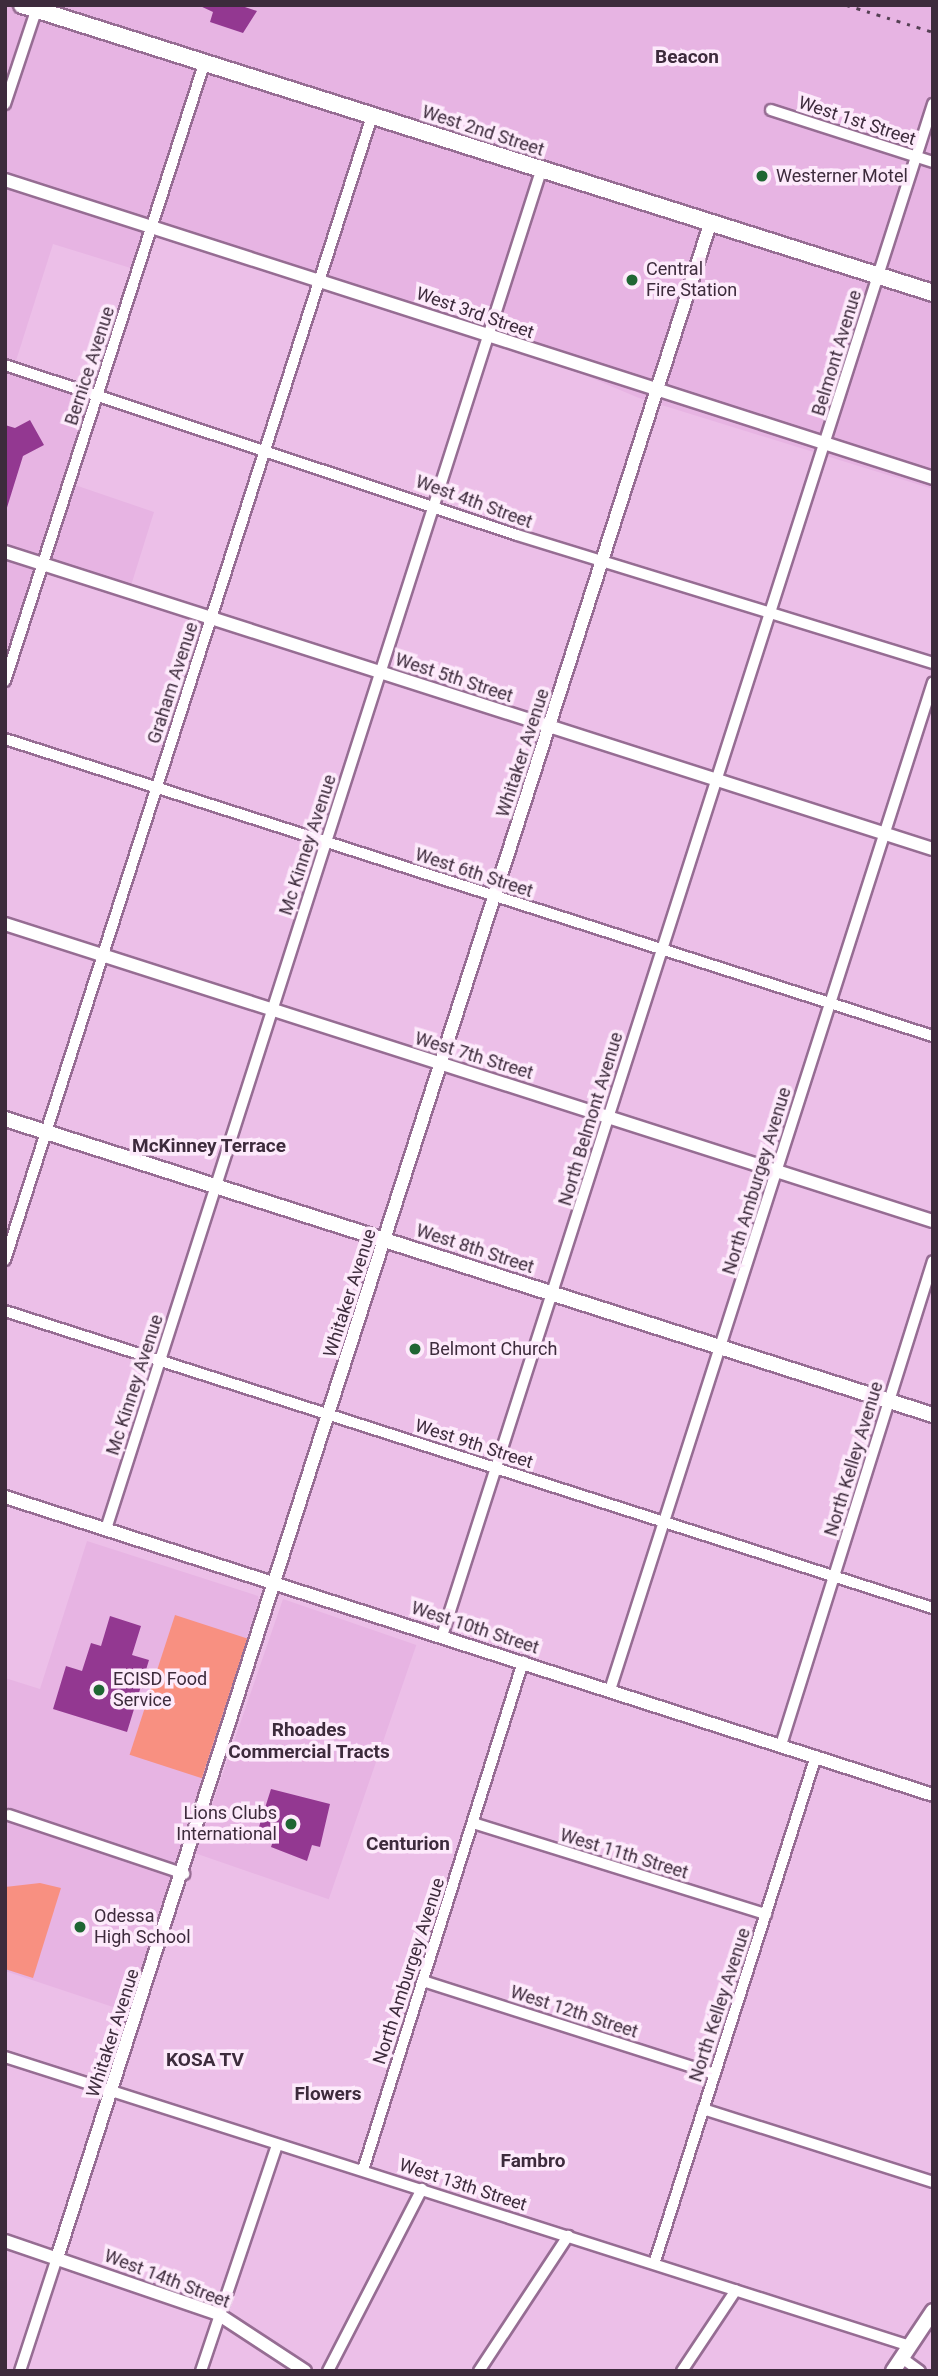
<!DOCTYPE html>
<style>
body{margin:0}
#map{position:relative;width:938px;height:2376px;overflow:hidden;background:#ecbfe8;font-family:Roboto,sans-serif}
div>[style]{position:absolute}
.built>*{inset:0;background:#e7b4e3;transform-origin:0 0}
.green>*{inset:0;background:#f89081;transform-origin:0 0}
.building>*{inset:0;background:#933891}
.roads{filter:drop-shadow(2px 0 #966d93) drop-shadow(-2px 0 #966d93) drop-shadow(0 2px #966d93) drop-shadow(0 -2px #966d93)}
.minor>*{height:10px;margin:-5px;padding:0 5px;transform-origin:5px;border-radius:5px;background:#fff}
.tertiary>*{height:12px;margin:-6px;padding:0 6px;transform-origin:6px;border-radius:6px;background:#fff}
.secondary>*{height:14px;margin:-7px;padding:0 7px;transform-origin:7px;border-radius:7px;background:#fff}
.primary>*{height:16px;margin:-8px;padding:0 8px;transform-origin:8px;border-radius:8px;background:#fff}
.rail>*{height:2.5px;margin-top:-1.25px;transform-origin:0;background:repeating-linear-gradient(90deg,#543f53 0 3.5px,transparent 0 10.5px)}
.dots>*{width:19px;height:19px;translate:-50% -50%;box-sizing:border-box;border:4px solid #fdeafb;border-radius:50%}
span{translate:-50% -50%;white-space:nowrap;text-align:center;line-height:1.15;-webkit-text-stroke:7px #fdeafb;paint-order:stroke}
.street-label{font-size:18px;color:#3d2b3c}
.poi-label{font-size:18px;color:#3d2b3c}
.left{translate:0 -50%;text-align:left}
.right{translate:-100% -50%;text-align:right}
.neighbourhood-label{font-size:19px;color:#3d2b3c;font-weight:700}
.frame{position:absolute;inset:0;border:7px solid #3d2b3c;pointer-events:none}
</style>
<div id="map">
<div class="built">
<i style="clip-path:polygon(5px 5px,933px 5px,933px 489px,639px 398px,485px 333px,151px 227px,137px 270px,53px 244px,14px 367px,97px 394px,69px 483px,154px 512px,129px 592px,43px 564px,15px 649px,5px 646px)"></i>
<i style="clip-path:polygon(87px 1541px,258px 1596px,259px 1601px,128px 2012px,5px 1971px,5px 1678px,40px 1689px)"></i>
<i style="left:283px;top:1599px;width:141px;height:269px;rotate:19deg"></i>
</div>
<div class="green">
<i style="left:175px;top:1615px;width:76px;height:147px;rotate:18deg"></i>
<i style="clip-path:polygon(40px 1883px,61px 1888px,33px 1978px,5px 1969px,5px 1887px)"></i>
</div>
<div class="building">
<i style="clip-path:polygon(198px 5px,239px 5px,257px 11px,243px 33px,210px 22px,213px 12px)"></i>
<i style="clip-path:polygon(30px 420px,44px 445px,23px 456px,5px 514px,5px 425px,15px 428px)"></i>
<i style="clip-path:polygon(110px 1616px,141px 1626px,132px 1655px,149px 1660px,127px 1732px,53px 1709px,66px 1666px,82px 1671px,91px 1643px,101px 1646px)"></i>
<i style="clip-path:polygon(271px 1789px,330px 1804px,320px 1847px,312px 1845px,307px 1861px,271px 1847px,274px 1838px,257px 1833px)"></i>
</div>
<div class="roads">
<div class="minor">
<i style="left:5px;top:104px;width:104px;rotate:-71.6deg"></i>
<i style="left:771px;top:110px;width:170px;rotate:17.8deg"></i>
<i style="left:5px;top:365px;width:539px;rotate:18.37deg"></i>
<i style="left:517px;top:535px;width:435px;rotate:17.1deg"></i>
<i style="left:5px;top:681px;width:651px;rotate:-72.12deg"></i>
<i style="left:5px;top:739px;width:974px;rotate:17.75deg"></i>
<i style="left:5px;top:1260px;width:1201px;rotate:-72.21deg"></i>
<i style="left:5px;top:1311px;width:974px;rotate:17.75deg"></i>
<i style="left:106px;top:1529px;width:1426px;rotate:-72.24deg"></i>
<i style="left:442px;top:1636px;width:1609px;rotate:-72.23deg"></i>
<i style="left:610px;top:1690px;width:1058px;rotate:-72.23deg"></i>
<i style="left:781px;top:1745px;width:507px;rotate:-72.57deg"></i>
<i style="left:9px;top:1815px;width:185px;rotate:18.6deg"></i>
<i style="left:473px;top:1823px;width:307px;rotate:17.3deg"></i>
<i style="left:423px;top:1981px;width:306px;rotate:17.7deg"></i>
<i style="left:5px;top:2057px;width:950px;rotate:17.71deg"></i>
<i style="left:703px;top:2109px;width:241px;rotate:17.6deg"></i>
<i style="left:363px;top:2170px;width:533px;rotate:-72.52deg"></i>
<i style="left:654px;top:2264px;width:533px;rotate:-72.31deg"></i>
<i style="left:902px;top:2358px;width:22px;rotate:36deg"></i>
<i style="left:20px;top:2371px;width:119px;rotate:-71.9deg"></i>
<i style="left:201px;top:2371px;width:238px;rotate:-71.4deg"></i>
<i style="left:328px;top:2371px;width:205px;rotate:-62.7deg"></i>
<i style="left:479px;top:2371px;width:162px;rotate:-56.6deg"></i>
<i style="left:682px;top:2371px;width:97px;rotate:-56.3deg"></i>
</div>
<div class="tertiary">
<i style="left:5px;top:180px;width:975px;rotate:17.8deg"></i>
<i style="left:5px;top:552px;width:974px;rotate:17.75deg"></i>
<i style="left:5px;top:924px;width:974px;rotate:17.75deg"></i>
<i style="left:5px;top:1497px;width:975px;rotate:17.8deg"></i>
<i style="left:5px;top:2241px;width:225px;rotate:18.9deg"></i>
<i style="left:218px;top:2314px;width:104px;rotate:33.2deg"></i>
<i style="left:57px;top:2258px;width:2136px;rotate:-72.2deg"></i>
</div>
<div class="secondary">
<i style="left:5px;top:1119px;width:974px;rotate:17.69deg"></i>
<i style="left:893px;top:2371px;width:72px;rotate:-56.3deg"></i>
</div>
<div class="primary">
<i style="left:22px;top:5px;width:955px;rotate:17.54deg"></i>
</div>
</div>
<div class="rail">
<i style="left:847px;top:5px;width:90px;rotate:17.4deg"></i>
</div>
<div class="dots">
<i style="left:762px;top:176px;background:#1f6633"></i>
<i style="left:632px;top:280px;background:#1f6633"></i>
<i style="left:415px;top:1349px;background:#1f6633"></i>
<i style="left:99px;top:1690px;background:#1f6633"></i>
<i style="left:291px;top:1824px;background:#1f6633"></i>
<i style="left:80px;top:1927px;background:#1f6633"></i>
</div>
<div class="street-label">
<span style="left:857px;top:121px;rotate:18deg">West 1st Street</span>
<span style="left:483px;top:131px;rotate:18deg">West 2nd Street</span>
<span style="left:475px;top:313px;rotate:19deg">West 3rd Street</span>
<span style="left:837px;top:353px;rotate:-73deg">Belmont Avenue</span>
<span style="left:90px;top:366px;rotate:-72deg">Bernice Avenue</span>
<span style="left:474px;top:502px;rotate:20deg">West 4th Street</span>
<span style="left:454px;top:678px;rotate:18deg">West 5th Street</span>
<span style="left:173px;top:683px;rotate:-72deg">Graham Avenue</span>
<span style="left:523px;top:753px;rotate:-72deg">Whitaker Avenue</span>
<span style="left:308px;top:845px;rotate:-72deg">Mc Kinney Avenue</span>
<span style="left:474px;top:873px;rotate:18deg">West 6th Street</span>
<span style="left:474px;top:1056px;rotate:17deg">West 7th Street</span>
<span style="left:591px;top:1119px;rotate:-73deg">North Belmont Avenue</span>
<span style="left:757px;top:1181px;rotate:-73deg">North Amburgey Avenue</span>
<span style="left:475px;top:1249px;rotate:18deg">West 8th Street</span>
<span style="left:350px;top:1293px;rotate:-72deg">Whitaker Avenue</span>
<span style="left:135px;top:1385px;rotate:-72deg">Mc Kinney Avenue</span>
<span style="left:474px;top:1444px;rotate:18deg">West 9th Street</span>
<span style="left:854px;top:1459px;rotate:-73deg">North Kelley Avenue</span>
<span style="left:475px;top:1628px;rotate:18deg">West 10th Street</span>
<span style="left:624px;top:1854px;rotate:17deg">West 11th Street</span>
<span style="left:409px;top:1971px;rotate:-72deg">North Amburgey Avenue</span>
<span style="left:720px;top:2005px;rotate:-72deg">North Kelley Avenue</span>
<span style="left:574px;top:2012px;rotate:18deg">West 12th Street</span>
<span style="left:113px;top:2033px;rotate:-72deg">Whitaker Avenue</span>
<span style="left:463px;top:2185px;rotate:18deg">West 13th Street</span>
<span style="left:167px;top:2279px;rotate:21deg">West 14th Street</span>
</div>
<div class="poi-label">
<span class="left" style="left:776px;top:176px">Westerner Motel</span>
<span class="left" style="left:646px;top:280px">Central<br>Fire Station</span>
<span class="left" style="left:429px;top:1349px">Belmont Church</span>
<span class="left" style="left:113px;top:1690px">ECISD Food<br>Service</span>
<span class="right" style="left:277px;top:1824px">Lions Clubs<br>International</span>
<span class="left" style="left:94px;top:1927px">Odessa<br>High School</span>
</div>
<div class="neighbourhood-label">
<span style="left:687px;top:57px">Beacon</span>
<span style="left:209px;top:1146px">McKinney Terrace</span>
<span style="left:309px;top:1741px">Rhoades<br>Commercial Tracts</span>
<span style="left:408px;top:1844px">Centurion</span>
<span style="left:205px;top:2060px">KOSA TV</span>
<span style="left:328px;top:2094px">Flowers</span>
<span style="left:533px;top:2161px">Fambro</span>
</div>
<div class="frame"></div>
</div>
